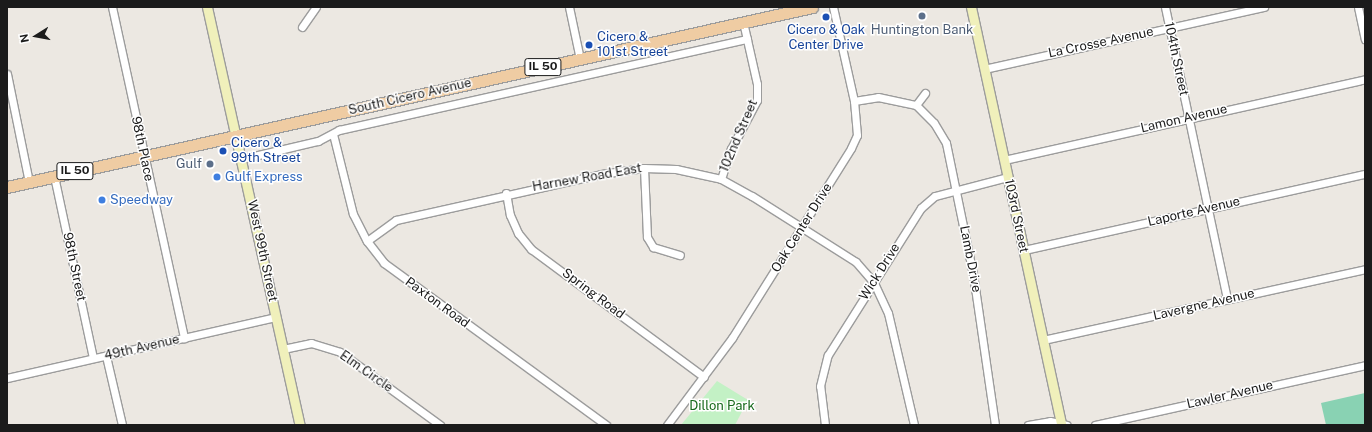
<!DOCTYPE html>
<style>
body{margin:0}
#map{position:relative;width:1372px;height:432px;overflow:hidden;background:#ece8e2;font-family:"Public Sans",sans-serif}
div>[style]{position:absolute}
.park>*{inset:0;background:#c3f1c5}
.pitch>*{inset:0;background:#89d2b3}
.roads{filter:drop-shadow(1px 0 #9c9c9c) drop-shadow(-1px 0 #9c9c9c) drop-shadow(0 1px #9c9c9c) drop-shadow(0 -1px #9c9c9c)}
.street>*{height:7px;margin:-3.5px;padding:0 3.5px;transform-origin:3.5px;border-radius:3.5px;background:#fff}
.secondary>*{height:9px;margin:-4.5px;padding:0 4.5px;transform-origin:4.5px;border-radius:4.5px;background:#f0f0bb}
.primary>*{height:11px;margin:-5.5px;padding:0 5.5px;transform-origin:5.5px;border-radius:5.5px;background:#efcca3}
.dots>*{width:11px;height:11px;translate:-50% -50%;box-sizing:border-box;border:2px solid #fff;border-radius:50%}
span{translate:-50% -50%;white-space:nowrap;text-align:center;line-height:1.15;-webkit-text-stroke:3px #fff;paint-order:stroke}
.shield-label span{padding:1px 3px;background:#fff;border:1px solid;border-radius:3px;-webkit-text-stroke-width:0}
.shield-label{font-size:12px;color:#1b1b1b;font-weight:700}
.service-label{font-size:13px;color:#4e5e75}
.right{translate:-100% -50%;text-align:right}
.transit-label{font-size:13px;color:#164399}
.left{translate:0 -50%;text-align:left}
.street-label{font-size:13px;color:#1b1b1b}
.shop-label{font-size:13px;color:#366cbe}
.park-label{font-size:13px;color:#186a1c}
.frame{position:absolute;inset:0;border:8px solid #1b1b1b;pointer-events:none}
.north{position:absolute;left:16px;top:16px;width:40px;height:40px;-webkit-text-stroke:3px #fff;paint-order:stroke;rotate:259deg;font-size:11px;font-weight:700;line-height:16px;text-align:center;color:#1b1b1b}
.north::after{content:'';display:block;margin:auto;width:14px;height:18px;background:#1b1b1b;clip-path:polygon(50% 0,100% 100%,50% 72%,0 100%)}
</style>
<div id="map">
<div class="park">
<i style="clip-path:polygon(717px 381px,748px 400px,735px 425px,681px 425px)"></i>
</div>
<div class="pitch">
<i style="clip-path:polygon(1365px 393px,1365px 425px,1326px 425px,1321px 403px)"></i>
</div>
<div class="roads">
<div class="street">
<i style="left:112px;top:7px;width:339px;rotate:77.7deg"></i>
<i style="left:569px;top:7px;width:53px;rotate:78.1deg"></i>
<i style="left:1165px;top:7px;width:299px;rotate:78deg"></i>
<i style="left:1358px;top:7px;width:33px;rotate:78deg"></i>
<i style="left:302px;top:27px;width:24px;rotate:-55deg"></i>
<i style="left:984px;top:69px;width:287px;rotate:-12.5deg"></i>
<i style="left:7px;top:74px;width:110px;rotate:78.5deg"></i>
<i style="left:854px;top:101px;width:24px;rotate:-9deg"></i>
<i style="left:878px;top:97px;width:39px;rotate:12deg"></i>
<i style="left:916px;top:105px;width:25px;rotate:45deg"></i>
<i style="left:934px;top:123px;width:23px;rotate:59deg"></i>
<i style="left:946px;top:143px;width:134px;rotate:78.4deg"></i>
<i style="left:973px;top:274px;width:153px;rotate:81.7deg"></i>
<i style="left:916px;top:105px;width:15px;rotate:-53deg"></i>
<i style="left:333px;top:134px;width:82px;rotate:76deg"></i>
<i style="left:353px;top:214px;width:30px;rotate:63deg"></i>
<i style="left:367px;top:241px;width:28px;rotate:52deg"></i>
<i style="left:384px;top:263px;width:275px;rotate:36.1deg"></i>
<i style="left:241px;top:159px;width:79px;rotate:-13.2deg"></i>
<i style="left:318px;top:141px;width:24px;rotate:-28deg"></i>
<i style="left:339px;top:130px;width:418px;rotate:-12.6deg"></i>
<i style="left:1004px;top:160px;width:370px;rotate:-12.6deg"></i>
<i style="left:644px;top:168px;width:69px;rotate:87.5deg"></i>
<i style="left:647px;top:237px;width:12px;rotate:59deg"></i>
<i style="left:653px;top:247px;width:28px;rotate:17deg"></i>
<i style="left:54px;top:176px;width:186px;rotate:77.9deg"></i>
<i style="left:721px;top:179px;width:32px;rotate:-72deg"></i>
<i style="left:731px;top:149px;width:55px;rotate:-62deg"></i>
<i style="left:757px;top:100px;width:16px;rotate:-90deg"></i>
<i style="left:757px;top:84px;width:64px;rotate:-102.7deg"></i>
<i style="left:506px;top:193px;width:22px;rotate:80deg"></i>
<i style="left:510px;top:215px;width:20px;rotate:66deg"></i>
<i style="left:518px;top:233px;width:21px;rotate:51deg"></i>
<i style="left:531px;top:249px;width:215px;rotate:36.5deg"></i>
<i style="left:367px;top:241px;width:36px;rotate:-36deg"></i>
<i style="left:396px;top:220px;width:210px;rotate:-12.6deg"></i>
<i style="left:601px;top:174px;width:43px;rotate:-7.9deg"></i>
<i style="left:644px;top:168px;width:32px;rotate:2deg"></i>
<i style="left:676px;top:169px;width:46px;rotate:12.5deg"></i>
<i style="left:721px;top:179px;width:35px;rotate:29deg"></i>
<i style="left:752px;top:196px;width:123px;rotate:32.4deg"></i>
<i style="left:856px;top:262px;width:28px;rotate:49deg"></i>
<i style="left:874px;top:283px;width:33px;rotate:65deg"></i>
<i style="left:888px;top:313px;width:115px;rotate:76.9deg"></i>
<i style="left:1024px;top:250px;width:349px;rotate:-12.6deg"></i>
<i style="left:1043px;top:340px;width:330px;rotate:-12.4deg"></i>
<i style="left:283px;top:349px;width:29px;rotate:-12deg"></i>
<i style="left:311px;top:343px;width:30px;rotate:17deg"></i>
<i style="left:340px;top:352px;width:124px;rotate:36.1deg"></i>
<i style="left:106px;top:356px;width:71px;rotate:76.9deg"></i>
<i style="left:7px;top:378px;width:276px;rotate:-12.8deg"></i>
<i style="left:667px;top:425px;width:109px;rotate:-53.2deg"></i>
<i style="left:732px;top:338px;width:224px;rotate:-57.9deg"></i>
<i style="left:851px;top:148px;width:14px;rotate:-65deg"></i>
<i style="left:857px;top:135px;width:34px;rotate:-95deg"></i>
<i style="left:854px;top:101px;width:96px;rotate:-102.6deg"></i>
<i style="left:825px;top:425px;width:39px;rotate:-97deg"></i>
<i style="left:820px;top:386px;width:32px;rotate:-76deg"></i>
<i style="left:828px;top:355px;width:174px;rotate:-57.7deg"></i>
<i style="left:921px;top:208px;width:18px;rotate:-41deg"></i>
<i style="left:935px;top:196px;width:75px;rotate:-14.6deg"></i>
<i style="left:1028px;top:425px;width:22px;rotate:-10deg"></i>
<i style="left:1050px;top:421px;width:17px;rotate:13deg"></i>
<i style="left:1095px;top:425px;width:277px;rotate:-12.5deg"></i>
</div>
<div class="secondary">
<i style="left:207px;top:7px;width:428px;rotate:77.5deg"></i>
<i style="left:971px;top:7px;width:428px;rotate:77.8deg"></i>
</div>
<div class="primary">
<i style="left:7px;top:187px;width:825px;rotate:-12.6deg"></i>
</div>
</div>
<div class="dots">
<i style="left:922px;top:16px;background:#5c6f8a"></i>
<i style="left:826px;top:17px;background:#1a4fb4"></i>
<i style="left:589px;top:45px;background:#1a4fb4"></i>
<i style="left:223px;top:151px;background:#1a4fb4"></i>
<i style="left:210px;top:164px;background:#5c6f8a"></i>
<i style="left:217px;top:177px;background:#3f7fe0"></i>
<i style="left:102px;top:200px;background:#3f7fe0"></i>
</div>
<div class="shield-label">
<span style="left:543px;top:67px">IL 50</span>
<span style="left:75px;top:171px">IL 50</span>
</div>
<div class="service-label">
<span style="left:922px;top:30px">Huntington Bank</span>
<span class="right" style="left:202px;top:164px">Gulf</span>
</div>
<div class="transit-label">
<span style="left:826px;top:38px">Cicero &amp; Oak<br>Center Drive</span>
<span class="left" style="left:597px;top:45px">Cicero &amp;<br>101st Street</span>
<span class="left" style="left:231px;top:151px">Cicero &amp;<br>99th Street</span>
</div>
<div class="street-label">
<span style="left:1101px;top:43px;rotate:-12deg">La Crosse Avenue</span>
<span style="left:1176px;top:59px;rotate:78deg">104th Street</span>
<span style="left:410px;top:97px;rotate:-13deg">South Cicero Avenue</span>
<span style="left:1184px;top:119px;rotate:-13deg">Lamon Avenue</span>
<span style="left:739px;top:136px;rotate:-67deg">102nd Street</span>
<span style="left:142px;top:149px;rotate:78deg">98th Place</span>
<span style="left:587px;top:178px;rotate:-10deg">Harnew Road East</span>
<span style="left:1194px;top:212px;rotate:-13deg">Laporte Avenue</span>
<span style="left:1016px;top:216px;rotate:78deg">103rd Street</span>
<span style="left:802px;top:228px;rotate:-58deg">Oak Center Drive</span>
<span style="left:262px;top:251px;rotate:78deg">West 99th Street</span>
<span style="left:970px;top:259px;rotate:79deg">Lamb Drive</span>
<span style="left:74px;top:267px;rotate:78deg">98th Street</span>
<span style="left:880px;top:272px;rotate:-58deg">Wick Drive</span>
<span style="left:593px;top:294px;rotate:37deg">Spring Road</span>
<span style="left:437px;top:303px;rotate:36deg">Paxton Road</span>
<span style="left:1204px;top:305px;rotate:-13deg">Lavergne Avenue</span>
<span style="left:142px;top:348px;rotate:-13deg">49th Avenue</span>
<span style="left:366px;top:372px;rotate:35deg">Elm Circle</span>
<span style="left:1230px;top:395px;rotate:-13deg">Lawler Avenue</span>
</div>
<div class="shop-label">
<span class="left" style="left:225px;top:177px">Gulf Express</span>
<span class="left" style="left:110px;top:200px">Speedway</span>
</div>
<div class="park-label">
<span style="left:722px;top:406px">Dillon Park</span>
</div>
<div class="frame"></div>
<div class="north">N</div>
</div>
